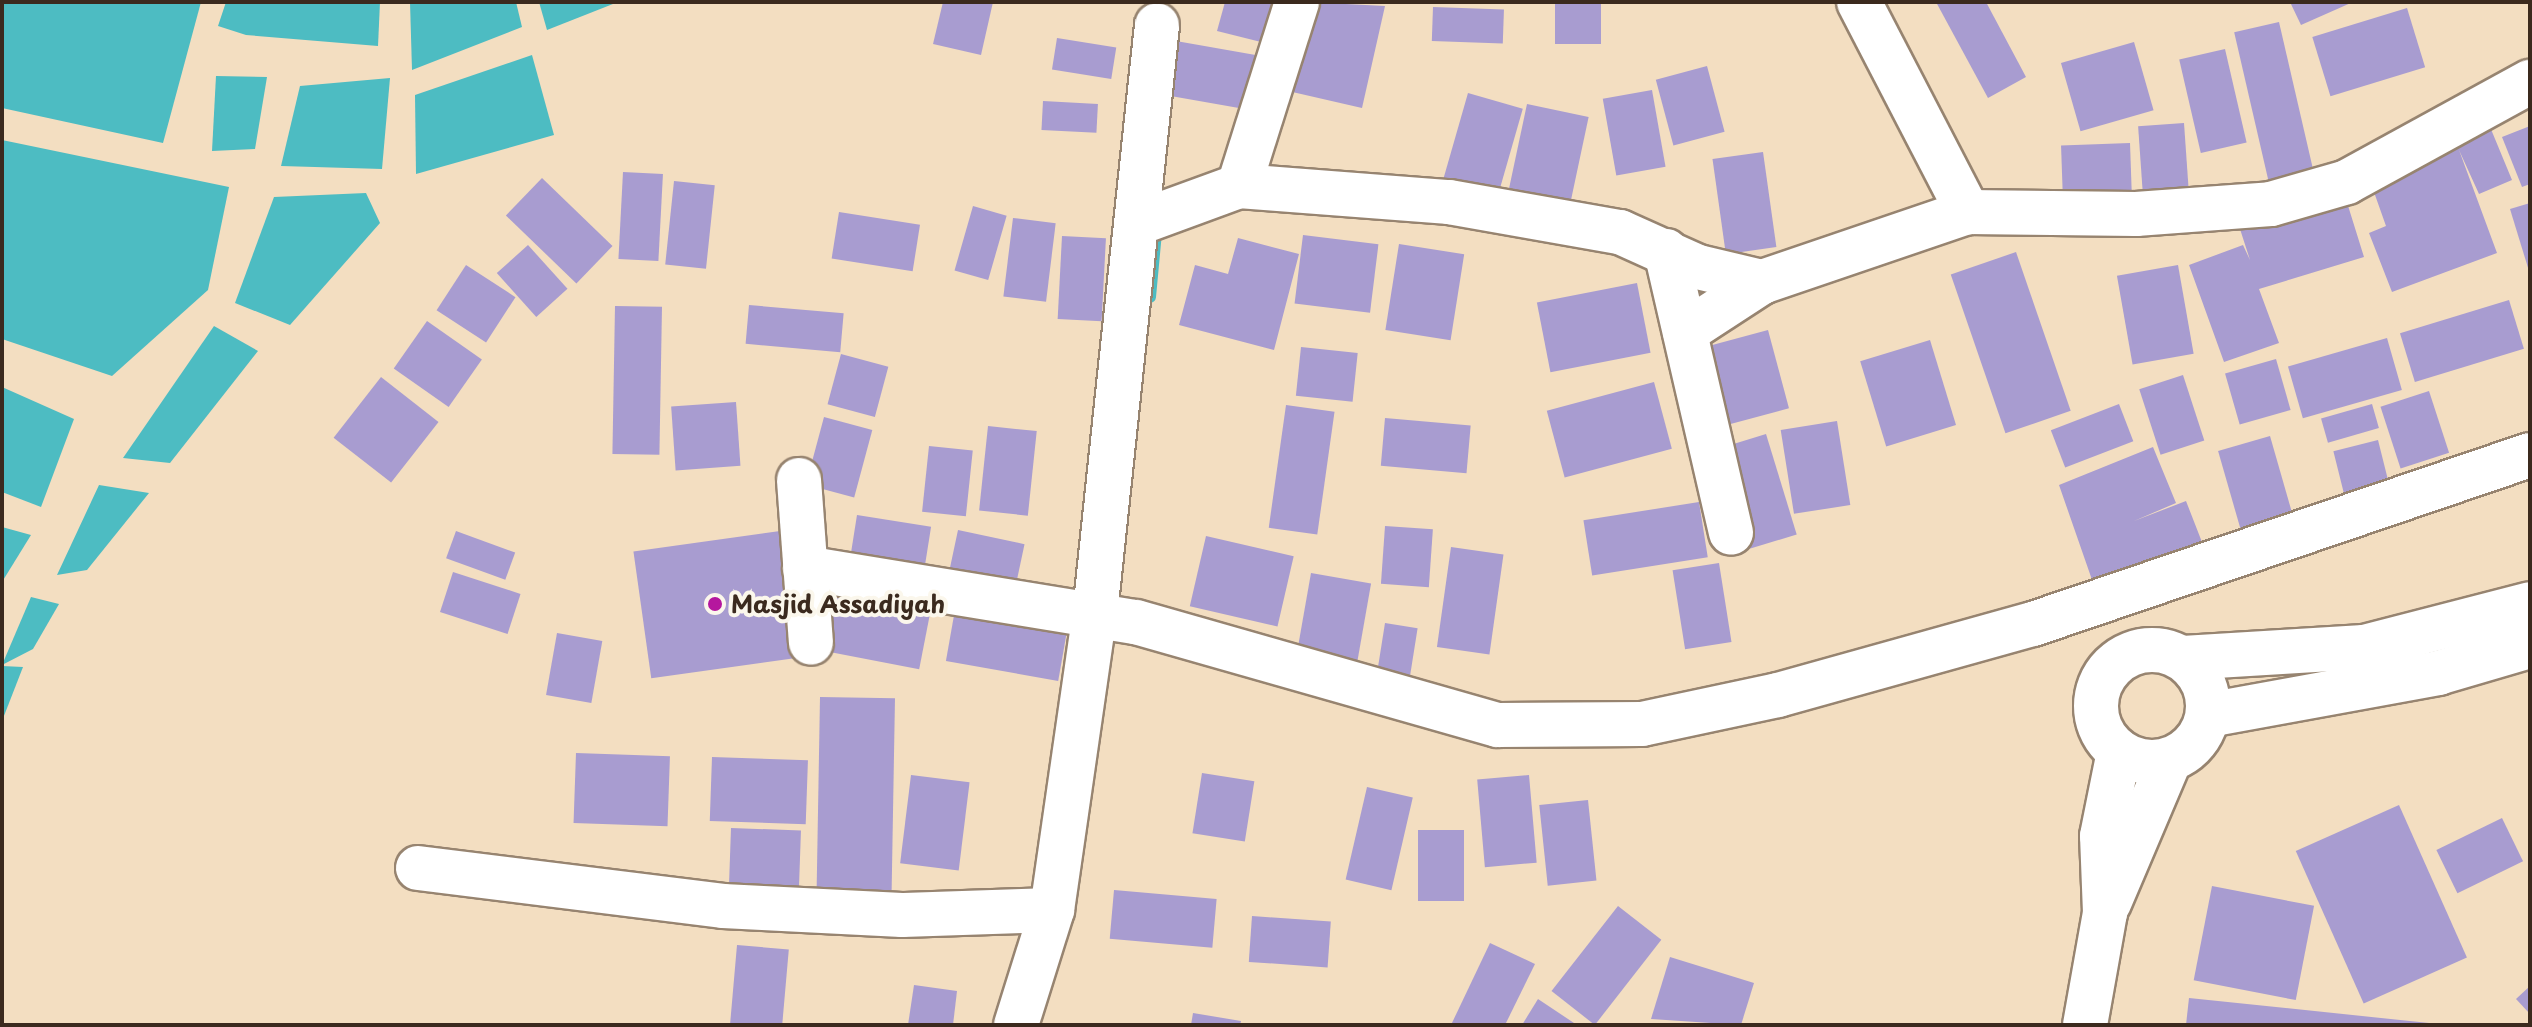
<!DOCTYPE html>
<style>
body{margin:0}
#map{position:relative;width:2532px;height:1027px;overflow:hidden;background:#f3dec1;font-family:"Playpen Sans",sans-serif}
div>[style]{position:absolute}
.water>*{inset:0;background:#4dbcc2}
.stream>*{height:12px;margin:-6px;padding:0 6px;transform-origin:6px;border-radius:6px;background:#4dbcc2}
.building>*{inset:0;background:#a89cd0;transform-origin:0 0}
.roads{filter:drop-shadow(2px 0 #978470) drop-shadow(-2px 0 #978470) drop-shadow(0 2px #978470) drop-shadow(0 -2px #978470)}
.street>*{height:44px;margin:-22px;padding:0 22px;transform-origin:22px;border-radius:22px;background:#fff}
.street>.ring{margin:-22px;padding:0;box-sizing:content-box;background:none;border:44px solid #fff;border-radius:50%}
.dots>*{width:22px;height:22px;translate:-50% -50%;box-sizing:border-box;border:4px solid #fbf7ec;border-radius:50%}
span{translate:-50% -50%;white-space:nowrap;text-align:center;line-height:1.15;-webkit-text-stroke:8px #fbf7ec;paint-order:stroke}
.poi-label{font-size:24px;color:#3b2a1e;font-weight:700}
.left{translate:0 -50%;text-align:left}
.frame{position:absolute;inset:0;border:4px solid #3b2a1e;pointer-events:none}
</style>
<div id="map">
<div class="water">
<i style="clip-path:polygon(2px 2px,201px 2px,163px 143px,2px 108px)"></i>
<i style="clip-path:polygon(226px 2px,380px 2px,378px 46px,246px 35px,218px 26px)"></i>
<i style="clip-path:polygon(410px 2px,516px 2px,522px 27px,412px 70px)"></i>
<i style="clip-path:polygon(539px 2px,618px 2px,547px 30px)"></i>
<i style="clip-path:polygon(532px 55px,554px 135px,416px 174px,415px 95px)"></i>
<i style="clip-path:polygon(216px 76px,267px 77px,255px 149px,212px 151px)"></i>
<i style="clip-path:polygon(390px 78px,382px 169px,281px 166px,300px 86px)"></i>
<i style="clip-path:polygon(2px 140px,229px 187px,208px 290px,112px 376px,2px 339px)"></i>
<i style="clip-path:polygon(366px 193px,380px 223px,290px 325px,235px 303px,274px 197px)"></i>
<i style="clip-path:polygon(214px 326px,258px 351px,170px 463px,123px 458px)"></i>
<i style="clip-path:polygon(2px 387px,74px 419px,41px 507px,2px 492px)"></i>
<i style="clip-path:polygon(99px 485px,149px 493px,87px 570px,57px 575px)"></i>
<i style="clip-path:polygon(2px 527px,31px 535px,2px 582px)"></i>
<i style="clip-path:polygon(31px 597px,59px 604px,33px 649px,2px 665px)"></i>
<i style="clip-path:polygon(2px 666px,23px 667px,2px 721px)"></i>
</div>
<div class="stream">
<i style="left:1150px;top:297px;width:65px;rotate:-84.7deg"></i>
</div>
<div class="building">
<i style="clip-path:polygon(943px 2px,993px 2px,981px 55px,933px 44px)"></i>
<i style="clip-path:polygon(1225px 2px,1281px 2px,1269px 44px,1217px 31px)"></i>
<i style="clip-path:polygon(1307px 2px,1385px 6px,1362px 108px,1288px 91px)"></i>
<i style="left:1555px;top:2px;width:46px;height:42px"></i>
<i style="clip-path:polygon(1936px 2px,1986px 2px,2026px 77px,1988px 98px)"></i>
<i style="clip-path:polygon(2290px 2px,2353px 2px,2301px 25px)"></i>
<i style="left:1433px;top:7px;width:71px;height:34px;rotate:2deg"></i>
<i style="left:2407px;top:8px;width:62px;height:99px;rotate:73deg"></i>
<i style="left:2279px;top:22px;width:161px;height:46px;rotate:77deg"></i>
<i style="left:1057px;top:38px;width:60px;height:32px;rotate:9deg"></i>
<i style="left:1176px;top:41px;width:88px;height:55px;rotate:10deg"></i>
<i style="left:2134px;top:42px;width:71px;height:76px;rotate:74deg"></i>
<i style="left:2225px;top:49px;width:96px;height:47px;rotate:77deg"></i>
<i style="left:1707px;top:66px;width:68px;height:53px;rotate:75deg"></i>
<i style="left:1652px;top:90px;width:78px;height:50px;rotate:80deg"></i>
<i style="left:1468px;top:93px;width:57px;height:91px;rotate:16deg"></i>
<i style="left:1043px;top:101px;width:55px;height:29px;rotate:3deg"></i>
<i style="left:1527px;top:104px;width:63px;height:95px;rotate:12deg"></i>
<i style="clip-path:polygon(2488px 122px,2512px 180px,2479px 194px,2459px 150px,2497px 253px,2392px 292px,2369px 233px,2386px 226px,2369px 178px)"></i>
<i style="left:2184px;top:123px;width:64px;height:46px;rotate:86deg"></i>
<i style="clip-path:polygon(2530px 126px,2530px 184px,2522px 187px,2502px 137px)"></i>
<i style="left:2130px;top:143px;width:60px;height:69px;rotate:88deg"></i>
<i style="left:1763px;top:152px;width:96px;height:51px;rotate:82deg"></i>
<i style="left:623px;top:172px;width:40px;height:87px;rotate:3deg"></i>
<i style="left:542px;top:178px;width:98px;height:52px;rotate:44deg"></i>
<i style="left:674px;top:181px;width:41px;height:84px;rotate:6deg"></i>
<i style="clip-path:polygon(2345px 196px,2364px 257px,2259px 289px,2279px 343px,2224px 362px,2189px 265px,2243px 245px,2250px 260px,2240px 229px)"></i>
<i style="clip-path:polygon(2530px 203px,2530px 271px,2529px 271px,2510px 209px)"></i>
<i style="left:973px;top:206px;width:35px;height:67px;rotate:16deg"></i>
<i style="left:839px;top:212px;width:82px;height:47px;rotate:9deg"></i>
<i style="left:1013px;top:218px;width:43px;height:79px;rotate:7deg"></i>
<i style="left:1303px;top:235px;width:76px;height:69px;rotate:7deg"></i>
<i style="left:1062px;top:236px;width:44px;height:83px;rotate:3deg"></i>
<i style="clip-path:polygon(1238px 238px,1299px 254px,1274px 350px,1179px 325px,1195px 265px,1228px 274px)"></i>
<i style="left:1399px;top:244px;width:66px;height:87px;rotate:9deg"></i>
<i style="left:528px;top:245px;width:59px;height:42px;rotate:48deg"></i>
<i style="left:2016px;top:252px;width:168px;height:69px;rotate:71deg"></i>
<i style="left:466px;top:265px;width:59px;height:54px;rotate:33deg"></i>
<i style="left:2178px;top:265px;width:90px;height:62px;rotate:80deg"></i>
<i style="left:1637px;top:283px;width:71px;height:102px;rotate:79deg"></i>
<i style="left:2509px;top:300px;width:51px;height:114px;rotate:73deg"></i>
<i style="left:749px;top:305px;width:95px;height:39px;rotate:5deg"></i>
<i style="left:615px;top:306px;width:47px;height:148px;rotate:1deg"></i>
<i style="left:427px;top:321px;width:67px;height:58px;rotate:35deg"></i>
<i style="left:1768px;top:330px;width:81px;height:73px;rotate:75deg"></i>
<i style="left:2387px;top:338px;width:54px;height:103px;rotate:74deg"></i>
<i style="left:1930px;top:340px;width:89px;height:73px;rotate:73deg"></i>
<i style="left:1301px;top:347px;width:57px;height:49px;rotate:6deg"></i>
<i style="left:841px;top:354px;width:49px;height:52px;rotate:15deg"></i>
<i style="left:2276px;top:359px;width:53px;height:53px;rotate:74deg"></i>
<i style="left:2183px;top:375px;width:69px;height:46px;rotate:72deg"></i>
<i style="left:381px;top:377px;width:73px;height:77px;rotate:38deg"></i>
<i style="left:1654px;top:382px;width:69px;height:111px;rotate:75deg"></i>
<i style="left:2429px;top:391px;width:65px;height:51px;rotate:72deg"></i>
<i style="left:736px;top:402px;width:64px;height:65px;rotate:86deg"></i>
<i style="left:2119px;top:404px;width:40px;height:73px;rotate:69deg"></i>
<i style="left:2372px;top:404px;width:25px;height:53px;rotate:74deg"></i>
<i style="left:1286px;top:405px;width:49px;height:124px;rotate:8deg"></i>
<i style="left:824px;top:417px;width:50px;height:70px;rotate:15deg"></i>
<i style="left:1385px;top:418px;width:86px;height:48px;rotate:5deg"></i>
<i style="left:1837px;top:421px;width:85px;height:57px;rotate:81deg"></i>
<i style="left:988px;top:426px;width:49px;height:85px;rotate:6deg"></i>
<i style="left:1766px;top:434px;width:105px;height:51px;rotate:73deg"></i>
<i style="left:2270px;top:436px;width:85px;height:54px;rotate:74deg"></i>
<i style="left:2378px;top:440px;width:56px;height:46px;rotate:76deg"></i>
<i style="left:929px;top:446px;width:44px;height:66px;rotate:6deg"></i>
<i style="clip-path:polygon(2153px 447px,2176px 503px,2134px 521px,2186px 501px,2207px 555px,2098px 597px,2059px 485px)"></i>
<i style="left:1699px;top:502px;width:56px;height:117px;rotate:81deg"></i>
<i style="left:857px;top:515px;width:75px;height:42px;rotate:9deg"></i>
<i style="left:1385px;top:526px;width:48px;height:58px;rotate:4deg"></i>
<i style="left:958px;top:530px;width:68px;height:51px;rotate:12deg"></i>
<i style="left:456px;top:531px;width:63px;height:29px;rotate:20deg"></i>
<i style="left:780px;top:531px;width:128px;height:148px;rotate:82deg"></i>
<i style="left:1206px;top:536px;width:90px;height:72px;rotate:13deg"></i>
<i style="left:1451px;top:547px;width:53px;height:101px;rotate:8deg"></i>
<i style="left:1719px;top:563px;width:80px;height:47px;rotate:81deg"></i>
<i style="left:453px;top:572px;width:71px;height:42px;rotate:18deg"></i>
<i style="left:1311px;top:573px;width:61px;height:89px;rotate:10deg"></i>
<i style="left:825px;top:593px;width:107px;height:57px;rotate:11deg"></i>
<i style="left:956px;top:604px;width:114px;height:58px;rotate:10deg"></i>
<i style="left:1385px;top:623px;width:33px;height:56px;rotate:9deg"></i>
<i style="left:557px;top:633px;width:46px;height:63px;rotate:10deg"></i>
<i style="left:820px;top:697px;width:75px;height:197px;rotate:1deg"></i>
<i style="left:576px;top:753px;width:94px;height:70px;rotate:2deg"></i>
<i style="left:712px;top:757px;width:96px;height:64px;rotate:2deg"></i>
<i style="left:1202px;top:773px;width:53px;height:61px;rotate:9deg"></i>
<i style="left:911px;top:775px;width:59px;height:89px;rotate:7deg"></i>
<i style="left:1529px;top:775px;width:88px;height:52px;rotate:85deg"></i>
<i style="left:1367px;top:787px;width:47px;height:95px;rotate:13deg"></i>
<i style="left:1588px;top:800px;width:81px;height:49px;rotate:84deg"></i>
<i style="left:2399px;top:805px;width:167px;height:113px;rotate:66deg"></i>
<i style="left:2502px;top:818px;width:48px;height:73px;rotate:64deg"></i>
<i style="left:731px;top:828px;width:70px;height:70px;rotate:2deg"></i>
<i style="left:1418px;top:830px;width:46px;height:71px"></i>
<i style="left:2212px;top:886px;width:104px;height:96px;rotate:11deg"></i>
<i style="left:1114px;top:890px;width:103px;height:49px;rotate:5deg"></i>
<i style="left:1618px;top:906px;width:55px;height:108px;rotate:38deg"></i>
<i style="left:1252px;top:916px;width:79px;height:46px;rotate:4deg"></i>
<i style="clip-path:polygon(1490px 943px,1535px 964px,1505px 1025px,1451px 1025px)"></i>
<i style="left:737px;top:945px;width:52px;height:80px;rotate:5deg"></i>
<i style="clip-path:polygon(1670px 957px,1754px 983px,1741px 1025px,1651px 1019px)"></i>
<i style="clip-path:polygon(914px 985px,957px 991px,953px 1025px,908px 1025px)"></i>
<i style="clip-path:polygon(2530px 986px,2530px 1014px,2516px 999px)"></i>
<i style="clip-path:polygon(2189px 998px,2429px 1023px,2429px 1025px,2186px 1025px)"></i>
<i style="clip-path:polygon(1538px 999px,1577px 1025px,1522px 1025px)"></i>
<i style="clip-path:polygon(1193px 1013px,1241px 1021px,1240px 1025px,1191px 1025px)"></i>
</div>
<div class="roads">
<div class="street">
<i style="left:1859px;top:2px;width:237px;rotate:62.6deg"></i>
<i style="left:1239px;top:186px;width:193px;rotate:-72.5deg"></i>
<i style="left:1138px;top:223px;width:108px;rotate:-20.1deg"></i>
<i style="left:1239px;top:186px;width:211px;rotate:4.4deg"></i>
<i style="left:1449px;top:202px;width:174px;rotate:10deg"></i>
<i style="left:1620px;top:232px;width:85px;rotate:24.2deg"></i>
<i style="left:1698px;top:267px;width:66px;rotate:13.2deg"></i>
<i style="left:1762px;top:282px;width:218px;rotate:-18.8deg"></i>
<i style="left:1968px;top:212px;width:168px;rotate:0.7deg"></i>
<i style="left:2136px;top:214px;width:135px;rotate:-4.2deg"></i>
<i style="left:2271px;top:204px;width:79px;rotate:-16.1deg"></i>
<i style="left:2347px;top:182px;width:209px;rotate:-28.7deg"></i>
<i style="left:1666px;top:251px;width:289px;rotate:77deg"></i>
<i style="left:1685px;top:332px;width:92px;rotate:-33deg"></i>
<i style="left:799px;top:480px;width:163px;rotate:85.8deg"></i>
<i style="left:805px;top:568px;width:335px;rotate:9.3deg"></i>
<i style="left:1136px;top:622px;width:376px;rotate:15.9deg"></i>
<i style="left:1498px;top:725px;width:144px;rotate:-0.4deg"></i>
<i style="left:1642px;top:724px;width:139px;rotate:-12deg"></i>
<i style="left:1778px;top:695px;width:265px;rotate:-15.6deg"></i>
<i style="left:2033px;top:624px;width:525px;rotate:-18.78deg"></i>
<i class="ring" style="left:2096px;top:650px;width:68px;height:68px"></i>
<i style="left:2183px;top:658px;width:181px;rotate:-3.5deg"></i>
<i style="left:2364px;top:647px;width:171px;rotate:-14.5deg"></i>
<i style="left:2208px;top:715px;width:234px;rotate:-10.3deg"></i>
<i style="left:2438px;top:673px;width:96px;rotate:-16.4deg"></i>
<i style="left:418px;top:868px;width:307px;rotate:7.1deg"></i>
<i style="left:723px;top:906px;width:179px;rotate:2.9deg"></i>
<i style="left:902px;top:915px;width:150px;rotate:-1.9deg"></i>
<i style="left:2109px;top:903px;width:156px;rotate:-67deg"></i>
<i style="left:1016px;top:1025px;width:121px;rotate:-72.6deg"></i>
<i style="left:1052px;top:910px;width:300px;rotate:-81.8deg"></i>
<i style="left:1095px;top:613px;width:591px;rotate:-83.98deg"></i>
<i style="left:2085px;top:1025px;width:114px;rotate:-79.9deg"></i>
<i style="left:2105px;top:913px;width:77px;rotate:-92.2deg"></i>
<i style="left:2102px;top:836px;width:86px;rotate:-78.6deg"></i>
</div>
</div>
<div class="dots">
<i style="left:715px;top:604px;background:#b5179e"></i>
</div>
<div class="poi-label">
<span class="left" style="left:731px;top:604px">Masjid Assadiyah</span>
</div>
<div class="frame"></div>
</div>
